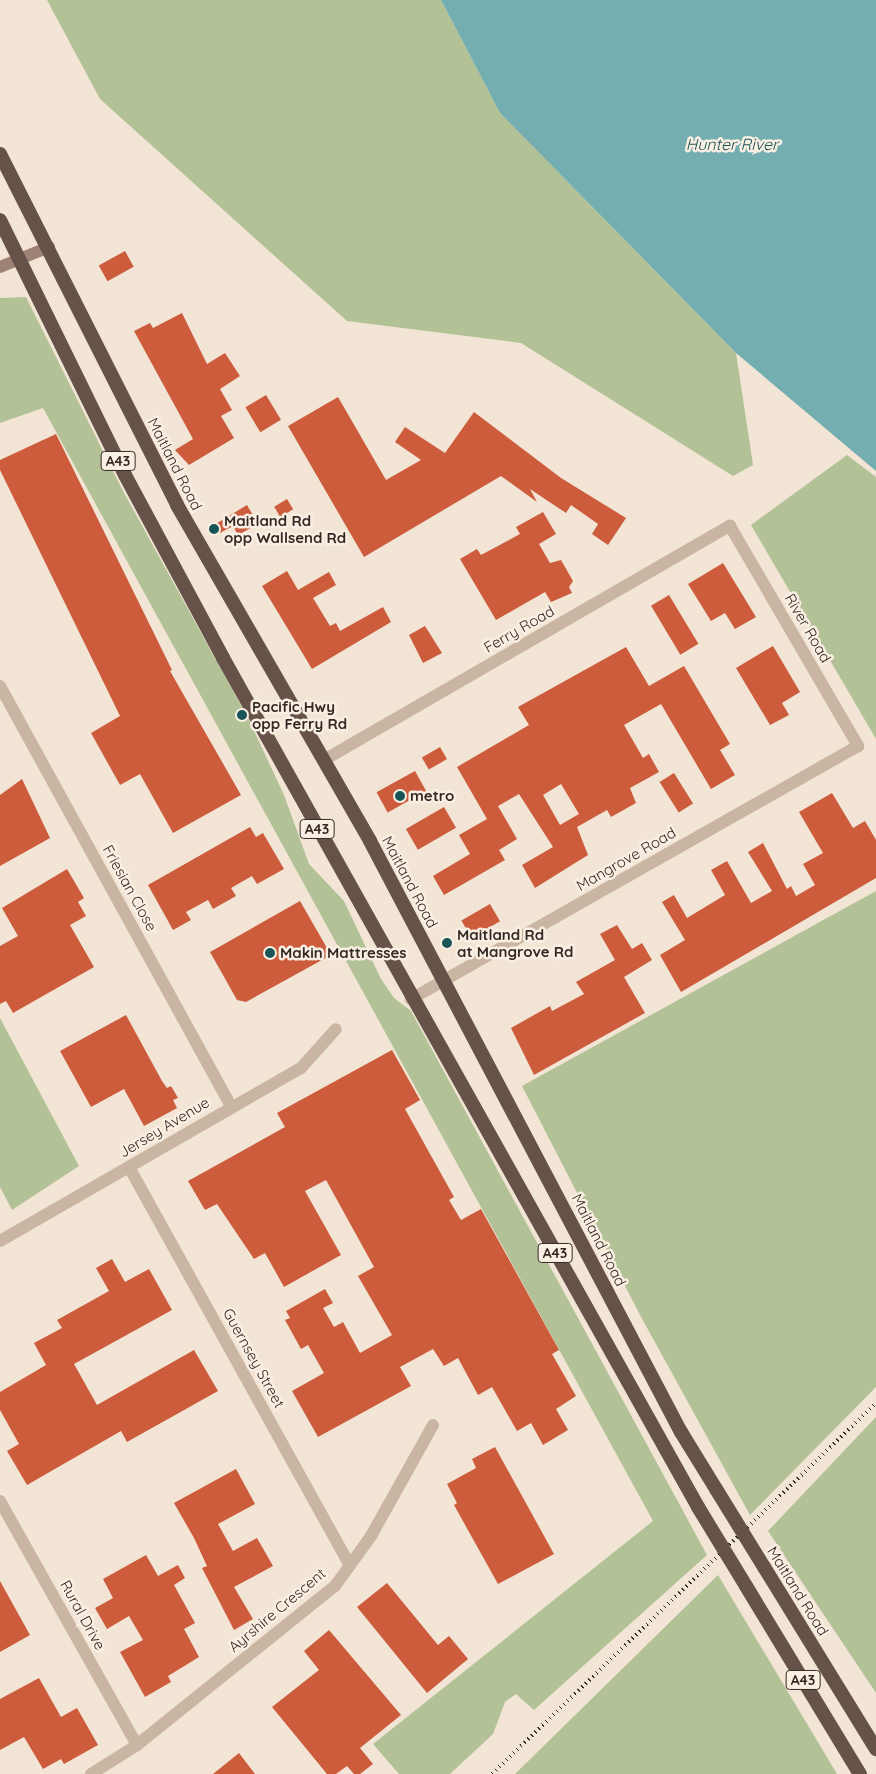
<!DOCTYPE html>
<style>
body{margin:0}
#map{position:relative;width:876px;height:1774px;overflow:hidden;background:#f2e5d6;font-family:Quicksand,sans-serif}
div>[style]{position:absolute}
.green>*{inset:0;background:#b3c196}
.water>*{inset:0;background:#74aeb0}
.building>*{inset:0;background:#cc5c3b;transform-origin:0 0}
.minor>*{height:12px;margin:-6px;padding:0 6px;transform-origin:6px;border-radius:6px;background:#cab4a2}
.secondary>*{height:12px;margin:-6px;padding:0 6px;transform-origin:6px;border-radius:6px;background:#9e8274}
.trunk>*{height:14px;margin:-7px;padding:0 7px;transform-origin:7px;border-radius:7px;background:#665248}
.rail>*{height:4px;margin-top:-2px;transform-origin:0;background:repeating-linear-gradient(90deg,#342a25 0 1px,transparent 0 5px)}
.trunk-bridge>*{height:14px;margin:-7px;padding:0 7px;transform-origin:7px;border-radius:7px;background:#665248}
.dots>*{width:14px;height:14px;translate:-50% -50%;box-sizing:border-box;border:2px solid #faefe3;border-radius:50%}
span{translate:-50% -50%;white-space:nowrap;text-align:center;line-height:1.15;-webkit-text-stroke:5px #faefe3;paint-order:stroke}
.shield-label span{padding:1px 4px;background:#faefe3;border:1px solid;border-radius:4px;-webkit-text-stroke-width:0}
.shield-label{font-size:14px;color:#342a25;font-weight:700}
.street-label{font-size:15px;color:#342a25}
.poi-label{font-size:15px;color:#342a25;font-weight:700}
.left{translate:0 -50%;text-align:left}
.water-label{font-size:16px;color:#195457;font-style:italic}
</style>
<div id="map">
<div class="green">
<i style="clip-path:polygon(47px 0,441px 0,500px 113px,736px 353px,753px 465px,733px 476px,521px 343px,347px 321px,100px 99px)"></i>
<i style="clip-path:polygon(26px 297px,123px 491px,249px 720px,284px 795px,309px 864px,344px 901px,381px 979px,394px 998px,411px 1011px,707px 1555px,534px 1710px,516px 1694px,505px 1702px,493px 1734px,450px 1774px,399px 1774px,373px 1744px,653px 1521px,43px 408px,0 423px,0 298px)"></i>
<i style="clip-path:polygon(847px 455px,876px 477px,876px 739px,751px 525px)"></i>
<i style="clip-path:polygon(876px 891px,876px 1387px,750px 1515px,640px 1315px,522px 1086px)"></i>
<i style="clip-path:polygon(0 1018px,79px 1166px,12px 1210px,0 1187px)"></i>
<i style="clip-path:polygon(876px 1417px,876px 1693px,768px 1531px)"></i>
<i style="clip-path:polygon(718px 1575px,837px 1774px,515px 1774px)"></i>
</div>
<div class="water">
<i style="clip-path:polygon(441px 0,876px 0,876px 471px,736px 353px,500px 113px)"></i>
</div>
<div class="building">
<i style="left:125px;top:251px;width:18px;height:30px;rotate:61deg"></i>
<i style="clip-path:polygon(182px 313px,207px 364px,225px 353px,240px 376px,220px 389px,232px 410px,221px 416px,234px 438px,189px 465px,175px 450px,193px 439px,134px 331px,150px 323px,153px 328px)"></i>
<i style="left:266px;top:395px;width:29px;height:24px;rotate:59deg"></i>
<i style="clip-path:polygon(338px 397px,386px 480px,421px 460px,395px 442px,405px 427px,445px 453px,474px 412px,561px 478px,626px 518px,608px 545px,592px 534px,598px 524px,571px 505px,566px 513px,530px 489px,537px 502px,501px 476px,364px 557px,288px 426px)"></i>
<i style="clip-path:polygon(56px 434px,172px 670px,170px 671px,241px 795px,173px 833px,140px 774px,120px 785px,91px 733px,120px 716px,0 470px,0 460px)"></i>
<i style="left:287px;top:499px;width:12px;height:15px;rotate:59deg"></i>
<i style="clip-path:polygon(247px 505px,258px 524px,238px 535px,233px 526px,214px 536px,209px 528px)"></i>
<i style="clip-path:polygon(543px 512px,556px 534px,539px 544px,550px 563px,561px 560px,573px 581px,569px 587px,572px 593px,551px 602px,545px 592px,496px 620px,460px 559px,477px 549px,481px 555px,520px 534px,516px 527px)"></i>
<i style="clip-path:polygon(723px 563px,756px 617px,735px 629px,725px 613px,711px 621px,688px 584px)"></i>
<i style="clip-path:polygon(287px 571px,298px 590px,329px 572px,336px 585px,313px 598px,330px 626px,336px 623px,340px 631px,383px 607px,391px 622px,312px 669px,262px 586px)"></i>
<i style="left:669px;top:595px;width:57px;height:21px;rotate:59deg"></i>
<i style="clip-path:polygon(425px 626px,442px 653px,423px 663px,409px 635px)"></i>
<i style="clip-path:polygon(773px 646px,800px 692px,782px 703px,789px 715px,770px 725px,736px 668px)"></i>
<i style="clip-path:polygon(evenodd,626px 647px,649px 686px,684px 666px,730px 744px,720px 750px,735px 775px,711px 789px,661px 704px,624px 725px,643px 758px,649px 754px,659px 772px,630px 788px,636px 803px,611px 817px,607px 810px,577px 827px,588px 855px,535px 888px,522px 865px,553px 847px,519px 794px,498px 806px,517px 839px,499px 850px,505px 860px,444px 895px,433px 876px,470px 854px,459px 835px,487px 819px,457px 767px,529px 725px,518px 707px,626px 647px,561px 784px,579px 814px,560px 825px,543px 795px,561px 784px)"></i>
<i style="left:440px;top:747px;width:14px;height:21px;rotate:60deg"></i>
<i style="left:415px;top:771px;width:23px;height:44px;rotate:61deg"></i>
<i style="left:674px;top:773px;width:36px;height:17px;rotate:58deg"></i>
<i style="clip-path:polygon(22px 779px,50px 838px,0 866px,0 795px)"></i>
<i style="clip-path:polygon(832px 793px,853px 828px,865px 821px,876px 840px,876px 878px,681px 992px,660px 955px,685px 940px,662px 902px,674px 895px,687px 918px,725px 895px,711px 870px,727px 861px,751px 903px,772px 891px,748px 852px,763px 843px,787px 889px,791px 886px,796px 896px,815px 885px,803px 864px,823px 853px,799px 812px)"></i>
<i style="left:444px;top:807px;width:24px;height:44px;rotate:60deg"></i>
<i style="clip-path:polygon(250px 827px,256px 837px,263px 833px,284px 869px,257px 884px,252px 876px,231px 888px,236px 896px,213px 909px,208px 900px,186px 912px,191px 920px,173px 930px,148px 885px)"></i>
<i style="clip-path:polygon(67px 869px,84px 898px,78px 902px,86px 916px,70px 925px,94px 967px,13px 1013px,6px 1001px,0 1004px,0 946px,18px 936px,2px 908px)"></i>
<i style="clip-path:polygon(300px 901px,331px 955px,246px 1002px,237px 1000px,210px 952px)"></i>
<i style="left:490px;top:904px;width:20px;height:33px;rotate:60deg"></i>
<i style="clip-path:polygon(617px 925px,632px 949px,642px 943px,652px 960px,624px 977px,645px 1013px,534px 1075px,511px 1028px,550px 1006px,552px 1011px,584px 994px,576px 982px,615px 960px,600px 934px)"></i>
<i style="clip-path:polygon(126px 1015px,162px 1081px,167px 1088px,171px 1086px,178px 1098px,173px 1100px,177px 1108px,144px 1126px,124px 1089px,91px 1107px,60px 1051px)"></i>
<i style="clip-path:polygon(392px 1050px,420px 1100px,405px 1109px,454px 1197px,449px 1200px,461px 1220px,481px 1209px,559px 1350px,552px 1354px,576px 1396px,556px 1409px,568px 1430px,543px 1445px,531px 1423px,517px 1431px,492px 1387px,478px 1395px,458px 1358px,444px 1366px,433px 1349px,400px 1367px,411px 1386px,318px 1437px,292px 1391px,324px 1373px,308px 1345px,301px 1349px,285px 1320px,290px 1318px,286px 1311px,325px 1289px,333px 1303px,323px 1308px,334px 1327px,343px 1322px,360px 1353px,392px 1335px,358px 1276px,374px 1267px,326px 1180px,305px 1191px,341px 1255px,284px 1287px,265px 1253px,254px 1259px,217px 1204px,205px 1210px,188px 1181px,285px 1127px,277px 1113px)"></i>
<i style="clip-path:polygon(112px 1259px,125px 1282px,149px 1269px,172px 1310px,74px 1364px,97px 1405px,194px 1350px,218px 1391px,127px 1442px,121px 1431px,27px 1485px,7px 1451px,19px 1444px,0 1410px,0 1392px,46px 1365px,34px 1343px,62px 1328px,57px 1320px,109px 1291px,96px 1268px)"></i>
<i style="clip-path:polygon(495px 1447px,554px 1554px,498px 1584px,454px 1505px,457px 1503px,447px 1484px,476px 1468px,472px 1459px)"></i>
<i style="clip-path:polygon(236px 1469px,255px 1504px,218px 1524px,233px 1551px,257px 1538px,273px 1566px,234px 1587px,253px 1619px,234px 1630px,202px 1568px,207px 1566px,194px 1538px,174px 1503px)"></i>
<i style="clip-path:polygon(146px 1555px,158px 1576px,178px 1565px,185px 1578px,174px 1585px,195px 1623px,184px 1629px,199px 1657px,168px 1676px,171px 1682px,145px 1697px,120px 1652px,143px 1640px,129px 1616px,107px 1629px,95px 1608px,113px 1598px,103px 1579px)"></i>
<i style="clip-path:polygon(0 1581px,30px 1635px,0 1652px)"></i>
<i style="clip-path:polygon(387px 1583px,438px 1645px,449px 1636px,468px 1659px,427px 1693px,357px 1607px)"></i>
<i style="clip-path:polygon(329px 1630px,401px 1715px,360px 1748px,373px 1764px,360px 1774px,354px 1774px,347px 1766px,336px 1774px,327px 1774px,272px 1707px,319px 1670px,304px 1651px)"></i>
<i style="clip-path:polygon(39px 1678px,61px 1717px,77px 1708px,98px 1745px,64px 1764px,61px 1759px,43px 1769px,24px 1737px,0 1750px,0 1699px)"></i>
<i style="clip-path:polygon(239px 1753px,255px 1774px,213px 1774px)"></i>
</div>
<div class="minor">
<i style="left:0;top:686px;width:479px;rotate:61.2deg"></i>
<i style="left:324px;top:760px;width:469px;rotate:-30deg"></i>
<i style="left:730px;top:526px;width:255px;rotate:59.8deg"></i>
<i style="left:858px;top:746px;width:514px;rotate:150.49deg"></i>
<i style="left:129px;top:1167px;width:455px;rotate:61deg"></i>
<i style="left:0;top:1241px;width:347px;rotate:-29.9deg"></i>
<i style="left:301px;top:1068px;width:52px;rotate:-48.1deg"></i>
<i style="left:0;top:1501px;width:280px;rotate:60.7deg"></i>
<i style="left:91px;top:1774px;width:54px;rotate:-32.2deg"></i>
<i style="left:137px;top:1745px;width:254px;rotate:-38.8deg"></i>
<i style="left:335px;top:1586px;width:62px;rotate:-54.2deg"></i>
<i style="left:371px;top:1536px;width:127px;rotate:-60.8deg"></i>
</div>
<div class="secondary">
<i style="left:0;top:267px;width:53px;rotate:-22.2deg"></i>
</div>
<div class="trunk">
<i style="left:0;top:154px;width:393px;rotate:63.2deg"></i>
<i style="left:177px;top:505px;width:387px;rotate:60.1deg"></i>
<i style="left:370px;top:841px;width:668px;rotate:62.25deg"></i>
<i style="left:681px;top:1432px;width:67px;rotate:58.4deg"></i>
<i style="left:0;top:220px;width:284px;rotate:63.9deg"></i>
<i style="left:125px;top:475px;width:208px;rotate:61.8deg"></i>
<i style="left:223px;top:658px;width:973px;rotate:60.77deg"></i>
<i style="left:764px;top:1567px;width:214px;rotate:58.4deg"></i>
<i style="left:746px;top:1586px;width:220px;rotate:58.8deg"></i>
</div>
<div class="rail">
<i style="left:492px;top:1774px;width:534px;rotate:-44.01deg"></i>
</div>
<div class="trunk-bridge">
<i style="left:716px;top:1489px;width:92px;rotate:58.4deg"></i>
<i style="left:698px;top:1507px;width:92px;rotate:58.7deg"></i>
</div>
<div class="dots">
<i style="left:214px;top:529px;background:#195457"></i>
<i style="left:242px;top:715px;background:#195457"></i>
<i style="left:400px;top:796px;background:#195457"></i>
<i style="left:447px;top:943px;background:#195457"></i>
<i style="left:270px;top:953px;background:#195457"></i>
</div>
<div class="shield-label">
<span style="left:118px;top:461px">A43</span>
<span style="left:317px;top:829px">A43</span>
<span style="left:555px;top:1253px">A43</span>
<span style="left:803px;top:1680px">A43</span>
</div>
<div class="street-label">
<span style="left:175px;top:464px;rotate:63deg">Maitland Road</span>
<span style="left:808px;top:628px;rotate:60deg">River Road</span>
<span style="left:519px;top:629px;rotate:-30deg">Ferry Road</span>
<span style="left:626px;top:859px;rotate:-30deg">Mangrove Road</span>
<span style="left:410px;top:882px;rotate:62deg">Maitland Road</span>
<span style="left:130px;top:888px;rotate:61deg">Friesian Close</span>
<span style="left:164px;top:1127px;rotate:-31deg">Jersey Avenue</span>
<span style="left:599px;top:1240px;rotate:63deg">Maitland Road</span>
<span style="left:254px;top:1358px;rotate:61deg">Guernsey Street</span>
<span style="left:798px;top:1591px;rotate:58deg">Maitland Road</span>
<span style="left:277px;top:1610px;rotate:-40deg">Ayrshire Crescent</span>
<span style="left:83px;top:1615px;rotate:61deg">Rural Drive</span>
</div>
<div class="poi-label">
<span class="left" style="left:224px;top:529px">Maitland Rd<br>opp Wallsend Rd</span>
<span class="left" style="left:252px;top:715px">Pacific Hwy<br>opp Ferry Rd</span>
<span class="left" style="left:410px;top:796px">metro</span>
<span class="left" style="left:457px;top:943px">Maitland Rd<br>at Mangrove Rd</span>
<span class="left" style="left:280px;top:953px">Makin Mattresses</span>
</div>
<div class="water-label">
<span style="left:732px;top:144px">Hunter River</span>
</div>
</div>
